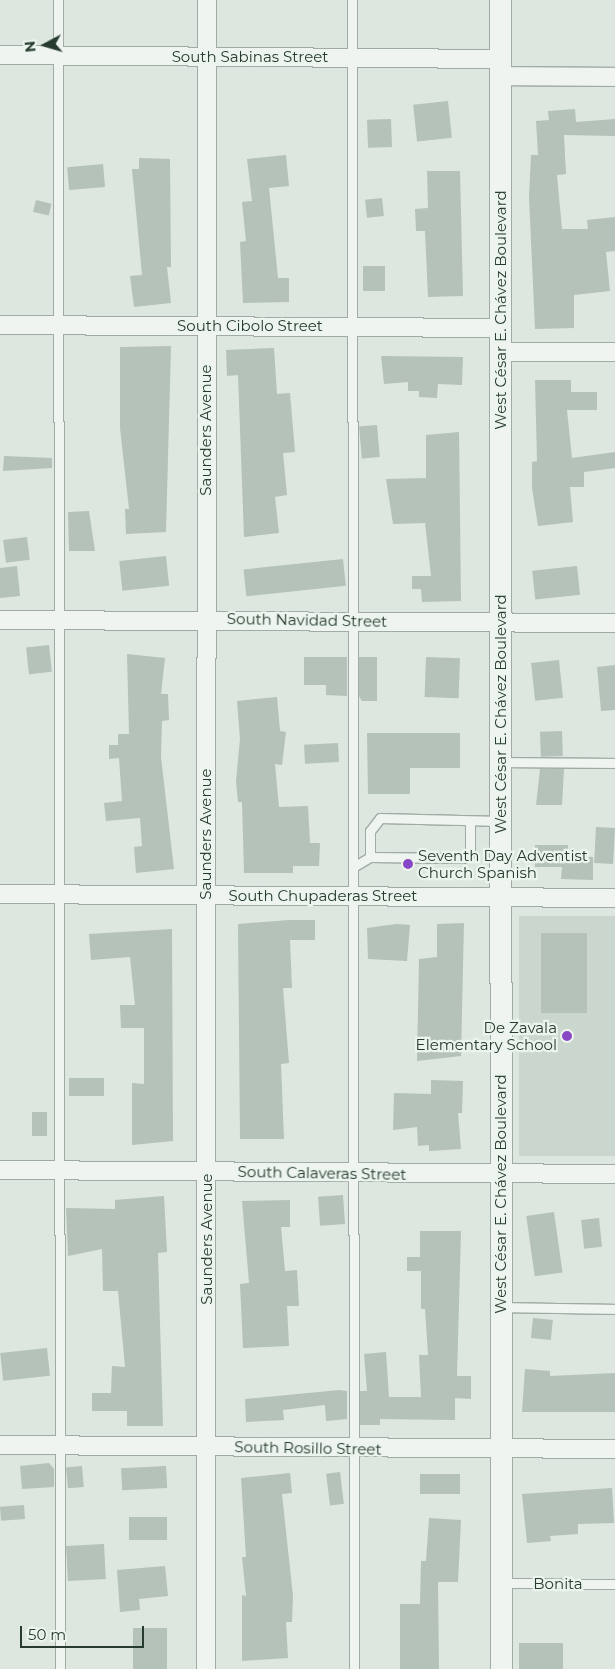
<!DOCTYPE html>
<meta charset="utf-8">
<style>
body{margin:0}
#map{position:relative;width:615px;height:1669px;overflow:hidden;background:#dde6df;font-family:Montserrat,sans-serif}
div>[style]{position:absolute}
.built>*{inset:0;background:#cbd7ce;transform-origin:0 0}
.building>*{inset:0;background:#b4c2b9;transform-origin:0 0}
.roads{filter:drop-shadow(1px 0 #9faca3) drop-shadow(-1px 0 #9faca3) drop-shadow(0 1px #9faca3) drop-shadow(0 -1px #9faca3)}
.service>*{height:9px;margin:-4.5px;padding:0 4.5px;transform-origin:4.5px;border-radius:4.5px;background:#eff4f1}
.minor>*{height:18px;margin:-9px;padding:0 9px;transform-origin:9px;border-radius:9px;background:#eff4f1}
.tertiary>*{height:21px;margin:-10.5px;padding:0 10.5px;transform-origin:10.5px;border-radius:10.5px;background:#eff4f1}
.dots>*{width:14px;height:14px;translate:-50% -50%;box-sizing:border-box;border:2px solid #ecf4ee;border-radius:50%}
span{translate:-50% -50%;white-space:nowrap;text-align:center;line-height:1.15;-webkit-text-stroke:4.5px #ecf4ee;paint-order:stroke}
.street-label{font-size:15px;color:#273b2e}
.poi-label{font-size:15px;color:#273b2e}
.left{translate:0 -50%;text-align:left}
.right{translate:-100% -50%;text-align:right}
.north{position:absolute;left:20px;top:20px;width:50px;height:50px;-webkit-text-stroke:4px #ecf4ee;paint-order:stroke;rotate:264deg;font-size:14px;font-weight:700;line-height:20px;text-align:center;color:#273b2e}
.north::after{content:'';display:block;margin:auto;width:18px;height:22px;background:#273b2e;clip-path:polygon(50% 0,100% 100%,50% 72%,0 100%)}
.scale{position:absolute;left:20px;top:1626px;width:124px;height:22px;box-sizing:border-box;border:2px solid #273b2e;border-top:0;padding-left:6px;font-size:15px;line-height:18px;white-space:nowrap;color:#273b2e;-webkit-text-stroke:4px #ecf4ee;paint-order:stroke}
</style>
<div id="map">
<div class="built">
<i style="left:519px;top:916px;width:96px;height:240px"></i>
</div>
<div class="building">
<i style="left:448px;top:101px;width:37px;height:35px;rotate:84deg"></i>
<i style="clip-path:polygon(575px 109px,576px 122px,615px 119px,615px 136px,564px 135px,566px 174px,557px 175px,562px 229px,588px 229px,587px 220px,615px 217px,615px 251px,606px 252px,610px 291px,574px 295px,574px 328px,535px 329px,529px 197px,531px 155px,538px 155px,536px 121px,549px 120px,548px 111px)"></i>
<i style="left:391px;top:119px;width:28px;height:24px;rotate:88deg"></i>
<i style="clip-path:polygon(286px 155px,289px 186px,269px 188px,278px 278px,289px 278px,289px 302px,243px 303px,240px 242px,246px 241px,242px 202px,252px 201px,247px 159px)"></i>
<i style="clip-path:polygon(139px 158px,170px 159px,171px 267px,167px 267px,171px 303px,134px 307px,130px 276px,142px 275px,132px 169px,139px 169px)"></i>
<i style="left:103px;top:164px;width:23px;height:36px;rotate:85deg"></i>
<i style="clip-path:polygon(427px 171px,460px 171px,463px 296px,428px 297px,425px 231px,416px 231px,415px 209px,428px 208px)"></i>
<i style="left:382px;top:198px;width:18px;height:17px;rotate:84deg"></i>
<i style="left:36px;top:200px;width:16px;height:12px;rotate:14deg"></i>
<i style="left:385px;top:266px;width:25px;height:22px;rotate:90deg"></i>
<i style="clip-path:polygon(171px 346px,166px 532px,126px 534px,125px 509px,129px 509px,120px 428px,120px 347px)"></i>
<i style="clip-path:polygon(274px 348px,277px 394px,290px 393px,295px 452px,283px 453px,287px 495px,275px 497px,279px 533px,244px 537px,238px 375px,227px 376px,226px 350px)"></i>
<i style="clip-path:polygon(381px 356px,463px 357px,462px 385px,438px 384px,437px 398px,419px 397px,419px 391px,408px 391px,408px 382px,384px 384px)"></i>
<i style="clip-path:polygon(535px 380px,571px 380px,571px 392px,597px 392px,597px 410px,567px 410px,572px 458px,615px 452px,615px 468px,584px 472px,584px 487px,570px 487px,573px 522px,538px 526px,532px 488px,532px 462px,537px 461px)"></i>
<i style="left:377px;top:425px;width:32px;height:18px;rotate:85deg"></i>
<i style="clip-path:polygon(459px 432px,461px 601px,422px 602px,421px 589px,412px 589px,412px 576px,431px 576px,425px 523px,393px 524px,386px 479px,426px 478px,426px 435px)"></i>
<i style="clip-path:polygon(4px 456px,52px 458px,52px 468px,3px 471px)"></i>
<i style="clip-path:polygon(89px 511px,95px 551px,69px 551px,68px 512px)"></i>
<i style="left:27px;top:537px;width:23px;height:24px;rotate:83deg"></i>
<i style="left:166px;top:556px;width:30px;height:47px;rotate:84deg"></i>
<i style="left:343px;top:559px;width:27px;height:100px;rotate:84deg"></i>
<i style="clip-path:polygon(17px 566px,20px 596px,0 598px,0 568px)"></i>
<i style="left:577px;top:566px;width:29px;height:45px;rotate:84deg"></i>
<i style="left:49px;top:645px;width:27px;height:23px;rotate:84deg"></i>
<i style="clip-path:polygon(127px 654px,165px 658px,161px 694px,168px 694px,169px 720px,162px 721px,161px 757px,174px 869px,136px 873px,134px 847px,142px 846px,140px 818px,106px 821px,104px 803px,122px 801px,119px 758px,109px 759px,109px 745px,118px 745px,118px 734px,129px 734px)"></i>
<i style="clip-path:polygon(304px 657px,347px 657px,347px 696px,326px 695px,326px 685px,304px 685px)"></i>
<i style="clip-path:polygon(359px 657px,377px 657px,377px 701px,362px 701px,359px 696px)"></i>
<i style="left:426px;top:657px;width:34px;height:40px;rotate:2deg"></i>
<i style="left:559px;top:660px;width:38px;height:28px;rotate:84deg"></i>
<i style="clip-path:polygon(615px 665px,615px 710px,601px 711px,597px 667px)"></i>
<i style="clip-path:polygon(277px 697px,280px 731px,286px 732px,282px 765px,275px 764px,279px 807px,308px 806px,310px 843px,320px 843px,319px 866px,293px 866px,293px 873px,244px 873px,242px 802px,238px 802px,236px 781px,240px 739px,237px 701px)"></i>
<i style="left:562px;top:731px;width:25px;height:22px;rotate:88deg"></i>
<i style="clip-path:polygon(367px 733px,460px 733px,460px 768px,410px 768px,410px 794px,368px 794px)"></i>
<i style="left:338px;top:743px;width:19px;height:34px;rotate:87deg"></i>
<i style="clip-path:polygon(540px 769px,564px 769px,562px 805px,536px 805px)"></i>
<i style="left:596px;top:827px;width:19px;height:36px;rotate:3deg"></i>
<i style="clip-path:polygon(535px 845px,568px 845px,568px 857px,593px 857px,593px 880px,561px 879px,562px 867px,535px 867px)"></i>
<i style="clip-path:polygon(289px 920px,315px 920px,315px 940px,290px 940px,292px 988px,283px 988px,289px 1063px,281px 1064px,284px 1139px,240px 1139px,238px 924px)"></i>
<i style="clip-path:polygon(464px 923px,461px 1056px,417px 1061px,419px 959px,437px 957px,437px 924px)"></i>
<i style="clip-path:polygon(396px 924px,410px 925px,407px 961px,368px 959px,367px 928px)"></i>
<i style="clip-path:polygon(172px 929px,173px 1141px,132px 1145px,132px 1083px,144px 1084px,144px 1028px,121px 1028px,120px 1005px,135px 1005px,130px 957px,91px 960px,89px 934px)"></i>
<i style="left:541px;top:933px;width:46px;height:80px"></i>
<i style="left:69px;top:1078px;width:35px;height:18px"></i>
<i style="clip-path:polygon(431px 1080px,463px 1081px,462px 1113px,458px 1113px,461px 1149px,429px 1151px,429px 1145px,418px 1146px,417px 1127px,393px 1130px,394px 1093px,431px 1094px)"></i>
<i style="left:32px;top:1112px;width:15px;height:24px"></i>
<i style="left:343px;top:1195px;width:29px;height:25px;rotate:86deg"></i>
<i style="clip-path:polygon(164px 1196px,167px 1252px,158px 1253px,163px 1426px,127px 1426px,127px 1411px,92px 1411px,92px 1393px,111px 1393px,112px 1366px,125px 1367px,118px 1291px,103px 1291px,102px 1249px,68px 1256px,66px 1208px,115px 1209px,115px 1200px)"></i>
<i style="clip-path:polygon(290px 1200px,290px 1227px,281px 1227px,285px 1271px,297px 1270px,299px 1306px,287px 1306px,289px 1346px,243px 1348px,240px 1284px,249px 1283px,242px 1201px)"></i>
<i style="left:554px;top:1212px;width:61px;height:28px;rotate:82deg"></i>
<i style="left:599px;top:1218px;width:29px;height:18px;rotate:84deg"></i>
<i style="clip-path:polygon(420px 1231px,461px 1231px,457px 1376px,471px 1376px,471px 1399px,455px 1398px,455px 1420px,380px 1419px,380px 1425px,360px 1425px,360px 1391px,367px 1391px,364px 1354px,386px 1352px,389px 1397px,421px 1397px,419px 1355px,428px 1355px,425px 1309px,421px 1309px,421px 1271px,407px 1271px,407px 1257px,420px 1257px)"></i>
<i style="left:533px;top:1318px;width:20px;height:20px;rotate:6deg"></i>
<i style="left:47px;top:1348px;width:28px;height:47px;rotate:84deg"></i>
<i style="clip-path:polygon(525px 1369px,550px 1371px,550px 1376px,615px 1373px,615px 1412px,522px 1412px)"></i>
<i style="clip-path:polygon(339px 1390px,347px 1391px,347px 1419px,326px 1421px,325px 1405px,283px 1410px,284px 1420px,246px 1422px,245px 1399px)"></i>
<i style="clip-path:polygon(49px 1463px,54px 1469px,54px 1487px,22px 1489px,20px 1466px)"></i>
<i style="left:82px;top:1466px;width:21px;height:16px;rotate:85deg"></i>
<i style="left:166px;top:1466px;width:22px;height:45px;rotate:87deg"></i>
<i style="left:340px;top:1472px;width:32px;height:14px;rotate:83deg"></i>
<i style="clip-path:polygon(290px 1473px,292px 1493px,282px 1494px,293px 1596px,292px 1622px,286px 1622px,288px 1658px,242px 1661px,242px 1595px,246px 1596px,242px 1557px,246px 1557px,241px 1478px)"></i>
<i style="left:420px;top:1474px;width:40px;height:20px"></i>
<i style="clip-path:polygon(612px 1488px,614px 1523px,578px 1524px,578px 1534px,550px 1536px,551px 1541px,527px 1543px,522px 1494px)"></i>
<i style="left:24px;top:1505px;width:14px;height:24px;rotate:86deg"></i>
<i style="left:167px;top:1517px;width:23px;height:38px;rotate:90deg"></i>
<i style="clip-path:polygon(429px 1518px,461px 1520px,458px 1582px,438px 1582px,439px 1669px,400px 1669px,400px 1604px,420px 1604px,421px 1561px,426px 1561px)"></i>
<i style="left:104px;top:1544px;width:35px;height:38px;rotate:87deg"></i>
<i style="clip-path:polygon(165px 1566px,168px 1596px,139px 1599px,140px 1610px,120px 1612px,117px 1570px)"></i>
<i style="left:133px;top:1628px;width:34px;height:41px"></i>
<i style="left:563px;top:1643px;width:26px;height:44px;rotate:90deg"></i>
</div>
<div class="roads">
<div class="service">
<i style="left:58px;top:0;width:1669px;rotate:89.93deg"></i>
<i style="left:352px;top:0;width:1669px;rotate:89.93deg"></i>
<i style="left:501px;top:762px;width:114px;rotate:0.5deg"></i>
<i style="left:370px;top:857px;width:93px;rotate:0.6deg"></i>
<i style="left:463px;top:858px;width:9px;rotate:-36deg"></i>
<i style="left:470px;top:853px;width:31px;rotate:-90deg"></i>
<i style="left:355px;top:866px;width:17px;rotate:-31deg"></i>
<i style="left:370px;top:857px;width:26px;rotate:-90deg"></i>
<i style="left:370px;top:831px;width:16px;rotate:-52deg"></i>
<i style="left:380px;top:818px;width:121px;rotate:1.4deg"></i>
<i style="left:501px;top:1307px;width:114px;rotate:1deg"></i>
<i style="left:502px;top:1583px;width:113px;rotate:0.5deg"></i>
</div>
<div class="minor">
<i style="left:0;top:55px;width:501px;rotate:0.46deg"></i>
<i style="left:500px;top:76px;width:115px;rotate:0.5deg"></i>
<i style="left:0;top:325px;width:500px;rotate:0.34deg"></i>
<i style="left:501px;top:352px;width:114px"></i>
<i style="left:0;top:620px;width:615px;rotate:0.28deg"></i>
<i style="left:0;top:894px;width:615px;rotate:0.37deg"></i>
<i style="left:0;top:1170px;width:615px;rotate:0.37deg"></i>
<i style="left:0;top:1445px;width:615px;rotate:0.37deg"></i>
<i style="left:206px;top:1669px;width:1669px;rotate:-89.97deg"></i>
</div>
<div class="tertiary">
<i style="left:500px;top:0;width:1669px;rotate:89.97deg"></i>
</div>
</div>
<div class="dots">
<i style="left:408px;top:864px;background:#8a47c5"></i>
<i style="left:567px;top:1036px;background:#8a47c5"></i>
</div>
<div class="street-label">
<span style="left:250px;top:57px">South Sabinas Street</span>
<span style="left:501px;top:310px;rotate:-90deg">West César E. Chávez Boulevard</span>
<span style="left:250px;top:326px">South Cibolo Street</span>
<span style="left:206px;top:430px;rotate:-90deg">Saunders Avenue</span>
<span style="left:307px;top:620px;rotate:1deg">South Navidad Street</span>
<span style="left:501px;top:714px;rotate:-90deg">West César E. Chávez Boulevard</span>
<span style="left:206px;top:834px;rotate:-90deg">Saunders Avenue</span>
<span style="left:323px;top:896px">South Chupaderas Street</span>
<span style="left:322px;top:1173px;rotate:1deg">South Calaveras Street</span>
<span style="left:501px;top:1194px;rotate:-90deg">West César E. Chávez Boulevard</span>
<span style="left:207px;top:1239px;rotate:-90deg">Saunders Avenue</span>
<span style="left:308px;top:1448px;rotate:1deg">South Rosillo Street</span>
<span style="left:558px;top:1584px">Bonita</span>
</div>
<div class="poi-label">
<span class="left" style="left:418px;top:864px">Seventh Day Adventist<br>Church Spanish</span>
<span class="right" style="left:557px;top:1036px">De Zavala<br>Elementary School</span>
</div>
<div class="north">N</div>
<div class="scale">50 m</div>
</div>
